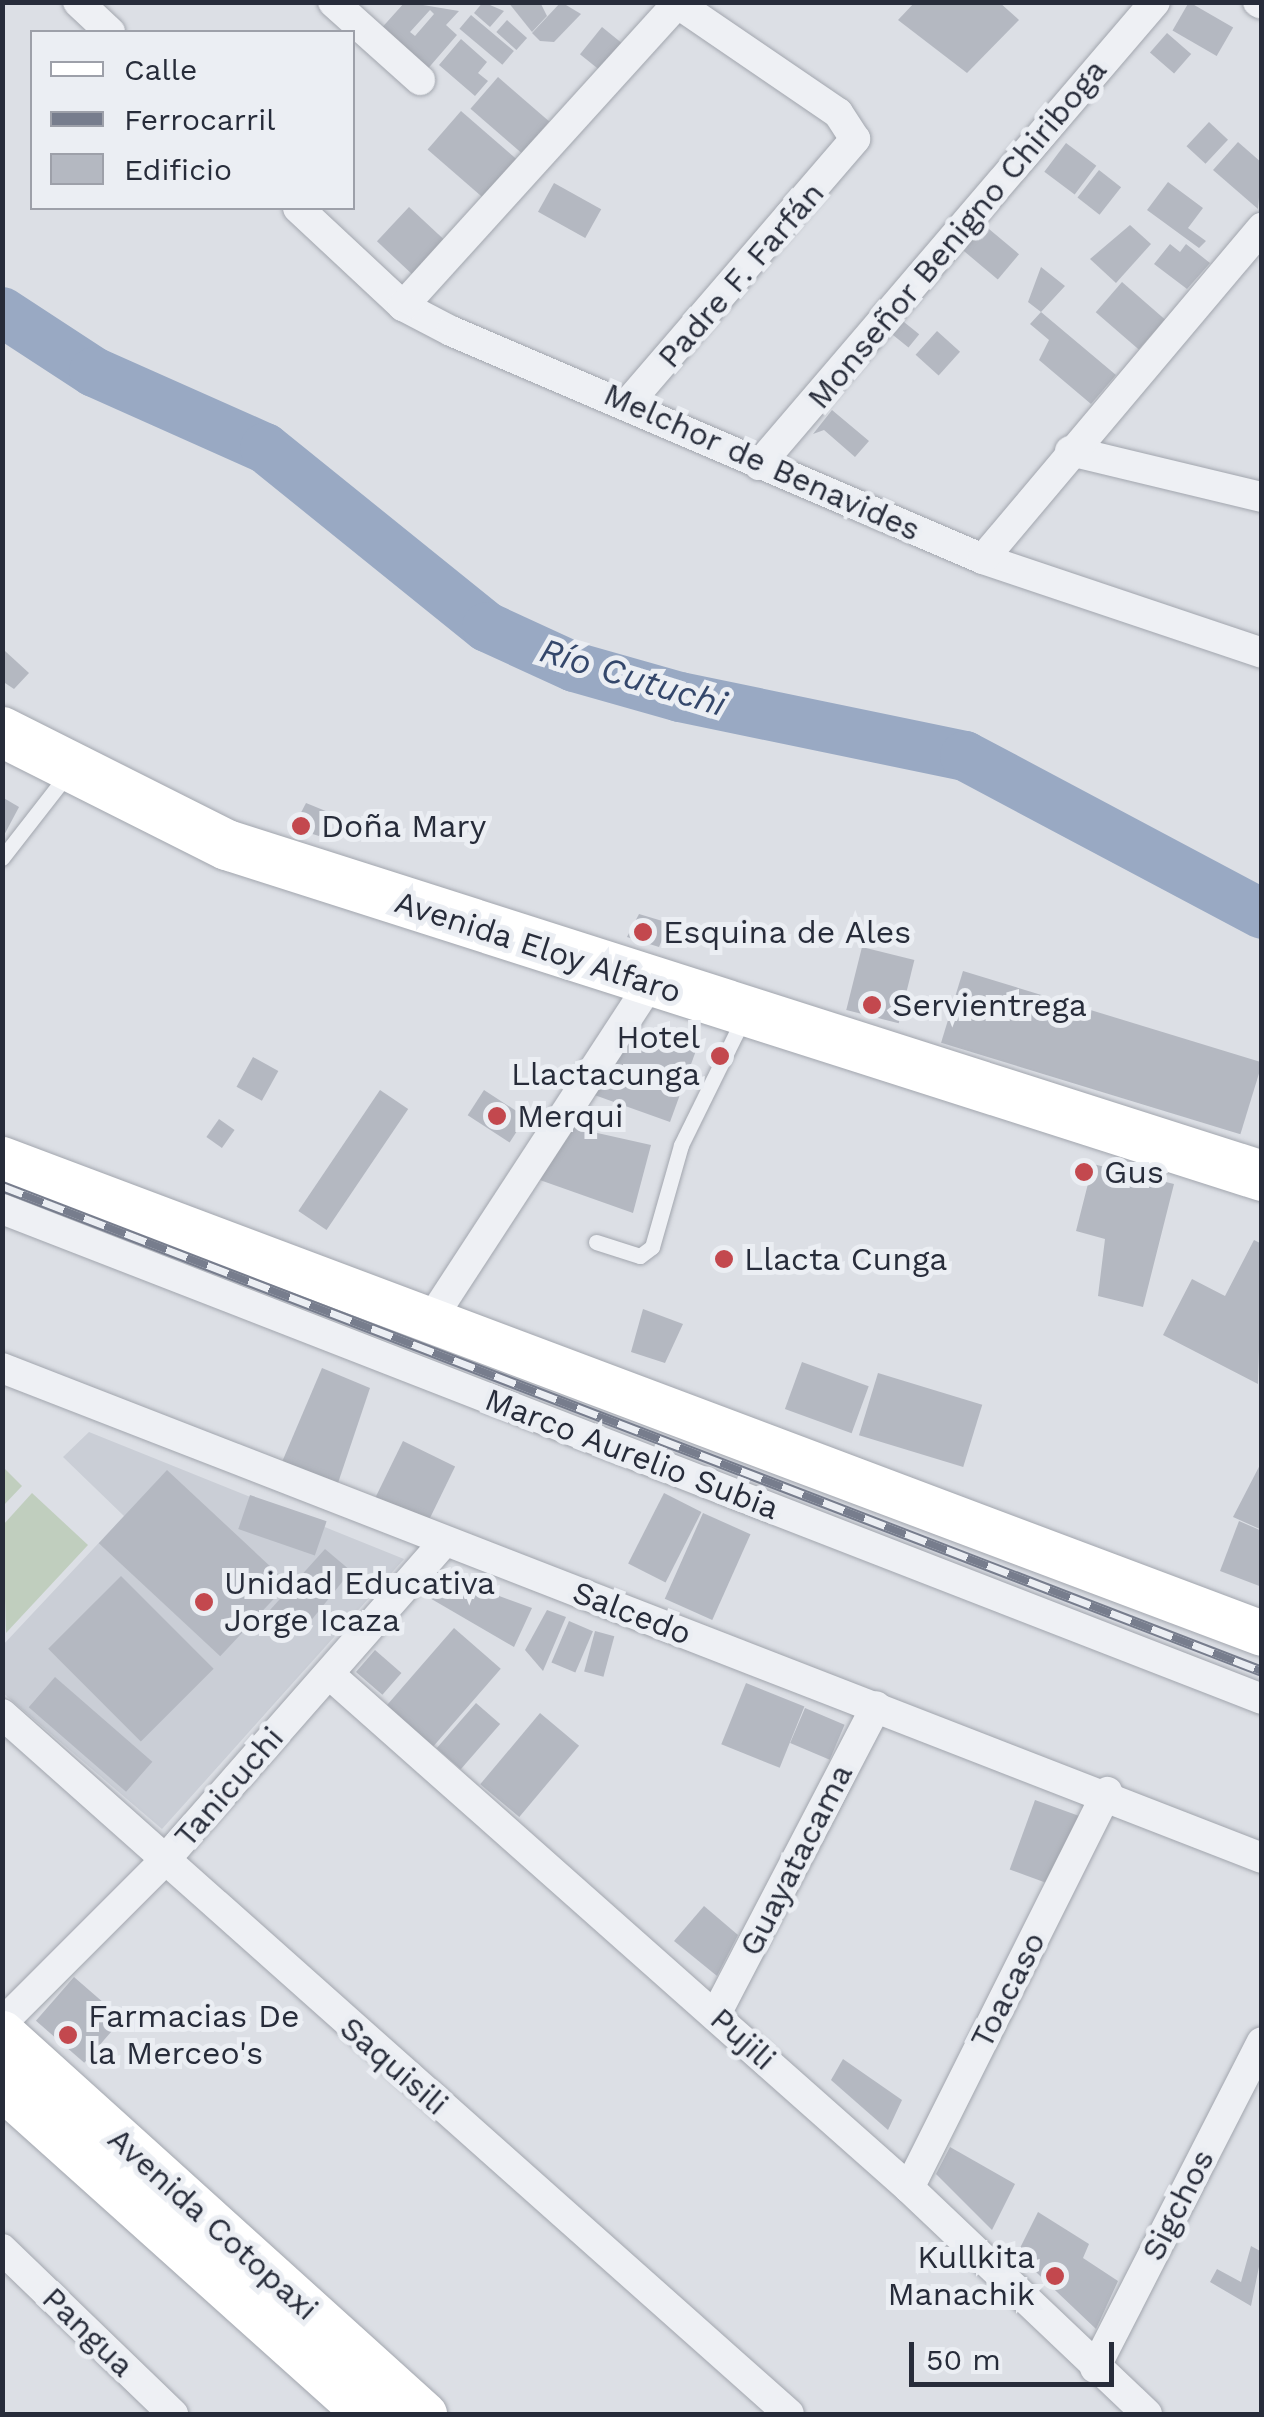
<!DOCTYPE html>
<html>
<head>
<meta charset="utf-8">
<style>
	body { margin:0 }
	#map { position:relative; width:1264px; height:2417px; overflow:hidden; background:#dcdfe5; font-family:"Work Sans",sans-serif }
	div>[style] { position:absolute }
	.built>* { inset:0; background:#caced6 }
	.green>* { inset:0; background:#c0cebe }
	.river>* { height:50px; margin:-25px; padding:0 25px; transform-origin:25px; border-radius:25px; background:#99a9c3 }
	.building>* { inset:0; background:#b4b8c1; transform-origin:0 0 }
	.roads { filter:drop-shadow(0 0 2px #a2a6ae) drop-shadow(0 0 2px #a2a6ae) }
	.lane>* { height:15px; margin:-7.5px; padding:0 7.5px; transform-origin:7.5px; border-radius:7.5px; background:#eef0f4 }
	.street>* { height:30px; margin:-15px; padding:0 15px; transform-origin:15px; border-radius:15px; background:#eef0f4 }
	.secondary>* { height:45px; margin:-22.5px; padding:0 22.5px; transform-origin:22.5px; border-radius:22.5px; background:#fff }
	.primary>* { height:50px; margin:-25px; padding:0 25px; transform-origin:25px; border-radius:25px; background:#fff }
	.rail>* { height:11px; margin-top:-5.5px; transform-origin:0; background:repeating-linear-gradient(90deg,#ebeef3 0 22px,#777d8d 0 44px); box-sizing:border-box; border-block:2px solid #777d8d }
	.dots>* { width:28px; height:28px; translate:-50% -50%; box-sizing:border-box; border:5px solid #ebeef3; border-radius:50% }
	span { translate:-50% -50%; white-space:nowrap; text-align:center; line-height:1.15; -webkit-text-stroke:10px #ebeef3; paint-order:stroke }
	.street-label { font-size:32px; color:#272c3a }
	.poi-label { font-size:32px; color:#272c3a }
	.left { translate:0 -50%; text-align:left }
	.right { translate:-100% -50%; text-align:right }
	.water-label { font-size:35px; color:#34476b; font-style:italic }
	.frame { position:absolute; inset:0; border:5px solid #272c3a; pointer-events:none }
	.legend { position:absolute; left:30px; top:30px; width:325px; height:180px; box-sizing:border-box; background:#ebeef3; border:2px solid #9da0a9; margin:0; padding:12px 18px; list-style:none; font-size:30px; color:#272c3a }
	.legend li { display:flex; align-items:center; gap:20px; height:50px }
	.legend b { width:50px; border:2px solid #9da0a9 }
	.scale { position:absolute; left:909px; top:2342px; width:205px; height:45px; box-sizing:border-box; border:5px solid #272c3a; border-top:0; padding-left:12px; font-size:30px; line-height:35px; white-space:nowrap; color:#272c3a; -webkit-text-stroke:8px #ebeef3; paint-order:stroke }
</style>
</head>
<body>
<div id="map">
	<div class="built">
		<i style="clip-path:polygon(89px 1432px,404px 1559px,162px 1829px,3px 1693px,2px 1646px,124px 1516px,63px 1457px)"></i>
	</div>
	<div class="green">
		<i style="clip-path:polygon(3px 1467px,22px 1486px,3px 1506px,2px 1506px)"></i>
		<i style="clip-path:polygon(32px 1493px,88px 1545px,6px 1633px,3px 1525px)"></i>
	</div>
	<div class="river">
		<i style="left:2px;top:312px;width:110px;rotate:33.1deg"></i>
		<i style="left:94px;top:372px;width:187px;rotate:24deg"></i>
		<i style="left:265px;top:448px;width:285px;rotate:38.9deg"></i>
		<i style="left:487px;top:627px;width:96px;rotate:24.7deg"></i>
		<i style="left:574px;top:667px;width:110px;rotate:15.8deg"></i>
		<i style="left:680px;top:697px;width:291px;rotate:11.7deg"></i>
		<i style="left:965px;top:756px;width:336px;rotate:28deg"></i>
	</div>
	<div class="building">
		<i style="clip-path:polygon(evenodd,405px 2px,459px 11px,446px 25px,457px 35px,425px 72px,378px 32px,405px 2px,430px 10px,434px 14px,415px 36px,410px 32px,430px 10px)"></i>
		<i style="clip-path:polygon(483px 2px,504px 11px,490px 27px,474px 13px)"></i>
		<i style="clip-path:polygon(508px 2px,540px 2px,547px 16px,532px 32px)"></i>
		<i style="clip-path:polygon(561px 2px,581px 14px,554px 42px,540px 41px,532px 33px)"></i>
		<i style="clip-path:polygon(915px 2px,999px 2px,1019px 20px,967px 73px,898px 20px)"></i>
		<i style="left:1189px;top:2px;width:51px;height:33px;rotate:30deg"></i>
		<i style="left:471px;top:15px;width:56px;height:18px;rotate:40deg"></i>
		<i style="left:507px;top:20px;width:27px;height:16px;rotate:42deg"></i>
		<i style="left:602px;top:27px;width:36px;height:35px;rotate:39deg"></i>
		<i style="left:1167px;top:33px;width:32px;height:26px;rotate:41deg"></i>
		<i style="clip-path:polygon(461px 39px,487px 62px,478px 73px,488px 81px,475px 96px,439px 65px)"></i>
		<i style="left:498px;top:77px;width:68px;height:42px;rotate:41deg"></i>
		<i style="left:461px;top:111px;width:74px;height:51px;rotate:41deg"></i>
		<i style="left:1209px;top:122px;width:26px;height:33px;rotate:43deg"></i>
		<i style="clip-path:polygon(1238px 142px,1262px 163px,1258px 209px,1213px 170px)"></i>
		<i style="left:1066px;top:143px;width:38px;height:36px;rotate:37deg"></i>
		<i style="left:1099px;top:170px;width:28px;height:35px;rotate:38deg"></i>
		<i style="clip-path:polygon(1168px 182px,1203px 208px,1188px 228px,1206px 241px,1199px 248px,1147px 210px)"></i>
		<i style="left:554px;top:183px;width:54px;height:33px;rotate:29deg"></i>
		<i style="left:409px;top:207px;width:57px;height:47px;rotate:43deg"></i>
		<i style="left:983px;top:224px;width:47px;height:33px;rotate:40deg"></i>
		<i style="clip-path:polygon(1130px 225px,1151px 244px,1116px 283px,1090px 259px)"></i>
		<i style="clip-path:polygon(1170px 244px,1180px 252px,1186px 244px,1210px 263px,1187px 289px,1154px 264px)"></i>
		<i style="clip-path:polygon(1041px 267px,1065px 286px,1041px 312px,1116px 375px,1091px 404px,1039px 360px,1049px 340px,1030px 324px,1041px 312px,1028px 302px)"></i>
		<i style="left:1122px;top:282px;width:57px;height:40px;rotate:41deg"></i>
		<i style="left:899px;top:318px;width:26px;height:17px;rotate:39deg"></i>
		<i style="left:937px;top:331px;width:31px;height:32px;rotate:42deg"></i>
		<i style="clip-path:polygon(832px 410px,869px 441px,855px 457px,824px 430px,813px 434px)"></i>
		<i style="clip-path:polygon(5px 651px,29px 673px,14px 689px,2px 681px)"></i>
		<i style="clip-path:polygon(2px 797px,19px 807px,2px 839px)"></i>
		<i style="clip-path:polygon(306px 803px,333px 814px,319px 836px,293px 828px)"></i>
		<i style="clip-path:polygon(639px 914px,669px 923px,659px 947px,627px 937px)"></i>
		<i style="left:862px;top:947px;width:54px;height:65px;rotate:14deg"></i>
		<i style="left:963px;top:971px;width:313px;height:75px;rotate:17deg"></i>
		<i style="clip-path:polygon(626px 1031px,698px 1045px,670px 1122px,586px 1092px)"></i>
		<i style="left:253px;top:1057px;width:29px;height:34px;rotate:29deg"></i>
		<i style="left:380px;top:1090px;width:34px;height:146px;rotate:34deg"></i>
		<i style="left:484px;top:1090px;width:50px;height:30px;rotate:33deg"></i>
		<i style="left:219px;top:1119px;width:19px;height:22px;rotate:35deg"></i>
		<i style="clip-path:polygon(566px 1126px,651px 1145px,633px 1213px,537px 1179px)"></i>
		<i style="clip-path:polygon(1093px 1164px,1174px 1184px,1143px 1307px,1098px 1296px,1105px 1239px,1076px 1231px)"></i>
		<i style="clip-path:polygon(1254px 1240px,1262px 1244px,1258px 1384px,1163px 1335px,1192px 1279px,1225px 1296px)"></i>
		<i style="clip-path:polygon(643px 1309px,683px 1324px,665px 1363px,631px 1352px)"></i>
		<i style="left:802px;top:1362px;width:71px;height:50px;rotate:20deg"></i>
		<i style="clip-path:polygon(322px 1368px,370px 1388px,338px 1483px,282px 1462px)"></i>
		<i style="left:878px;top:1373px;width:109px;height:65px;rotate:17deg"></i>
		<i style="left:403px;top:1441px;width:58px;height:69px;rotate:26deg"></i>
		<i style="clip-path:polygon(1262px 1461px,1262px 1530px,1233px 1517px)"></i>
		<i style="left:167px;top:1470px;width:166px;height:100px;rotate:43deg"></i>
		<i style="left:664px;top:1493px;width:42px;height:79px;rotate:27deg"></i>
		<i style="left:250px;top:1495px;width:81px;height:36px;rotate:19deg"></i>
		<i style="left:703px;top:1513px;width:52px;height:94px;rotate:24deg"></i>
		<i style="clip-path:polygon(1239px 1521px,1262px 1531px,1262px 1587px,1220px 1571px)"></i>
		<i style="clip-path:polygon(325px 1549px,351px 1571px,301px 1633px,270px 1610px)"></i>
		<i style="left:121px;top:1576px;width:131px;height:103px;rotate:45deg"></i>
		<i style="clip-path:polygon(445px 1576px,532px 1608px,514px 1647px,428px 1597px)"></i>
		<i style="clip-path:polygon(547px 1610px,566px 1617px,543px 1671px,525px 1650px)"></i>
		<i style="left:569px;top:1621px;width:26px;height:45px;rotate:23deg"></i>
		<i style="left:454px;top:1628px;width:62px;height:105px;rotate:41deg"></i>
		<i style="left:595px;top:1631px;width:20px;height:42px;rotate:15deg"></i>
		<i style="left:375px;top:1650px;width:35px;height:29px;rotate:41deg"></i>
		<i style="left:55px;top:1677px;width:129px;height:40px;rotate:41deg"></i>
		<i style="left:746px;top:1683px;width:63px;height:66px;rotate:22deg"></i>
		<i style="left:476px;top:1703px;width:32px;height:60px;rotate:41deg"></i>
		<i style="left:805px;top:1708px;width:43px;height:38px;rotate:23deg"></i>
		<i style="left:540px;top:1713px;width:51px;height:93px;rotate:40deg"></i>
		<i style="left:1035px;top:1800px;width:50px;height:74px;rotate:20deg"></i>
		<i style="clip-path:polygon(704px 1906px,738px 1935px,717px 1976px,674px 1941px)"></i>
		<i style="left:74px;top:1977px;width:64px;height:58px;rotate:41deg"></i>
		<i style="clip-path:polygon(843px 2059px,902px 2100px,888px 2130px,831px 2080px)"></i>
		<i style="clip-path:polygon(950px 2147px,1015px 2184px,992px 2230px,936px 2174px)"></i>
		<i style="clip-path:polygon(1038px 2212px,1089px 2244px,1083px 2258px,1118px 2281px,1096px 2329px,1017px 2254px)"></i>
		<i style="clip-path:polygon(1251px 2246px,1262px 2252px,1251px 2306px,1210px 2282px,1217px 2269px,1241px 2282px)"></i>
	</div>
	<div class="roads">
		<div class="lane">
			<i style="left:2px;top:858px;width:109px;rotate:-52.1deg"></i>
			<i style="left:596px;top:1242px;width:46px;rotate:17.7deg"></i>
			<i style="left:640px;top:1256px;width:15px;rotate:-37deg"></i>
			<i style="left:652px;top:1247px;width:106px;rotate:-74.1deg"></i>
			<i style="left:681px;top:1145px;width:143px;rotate:-63.8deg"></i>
		</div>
		<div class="street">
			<i style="left:78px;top:2px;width:44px;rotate:43.2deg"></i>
			<i style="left:333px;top:2px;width:117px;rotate:41.9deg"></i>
			<i style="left:1258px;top:2px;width:4px;rotate:27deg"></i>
			<i style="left:298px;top:208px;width:144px;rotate:43deg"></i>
			<i style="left:403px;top:306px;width:54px;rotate:27.5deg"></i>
			<i style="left:451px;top:331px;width:579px;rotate:23.2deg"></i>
			<i style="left:983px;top:559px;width:294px;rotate:18.6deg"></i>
			<i style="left:403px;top:306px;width:411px;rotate:-47.8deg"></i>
			<i style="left:629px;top:402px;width:347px;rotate:-49.3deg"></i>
			<i style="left:855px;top:139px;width:31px;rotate:-123deg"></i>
			<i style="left:838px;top:113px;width:194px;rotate:-145.7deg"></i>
			<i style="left:1070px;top:451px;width:197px;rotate:13.5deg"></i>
			<i style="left:759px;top:465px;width:609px;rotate:-49.46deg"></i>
			<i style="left:983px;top:559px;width:433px;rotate:-49.9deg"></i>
			<i style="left:2px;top:1209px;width:1352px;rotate:21.25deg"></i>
			<i style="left:428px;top:1324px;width:406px;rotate:-56.9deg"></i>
			<i style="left:2px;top:1368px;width:1352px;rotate:21.25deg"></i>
			<i style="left:329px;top:1674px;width:775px;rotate:41.55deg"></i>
			<i style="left:909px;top:2188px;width:328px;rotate:43.5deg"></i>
			<i style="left:2px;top:1714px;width:1053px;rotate:41.65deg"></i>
			<i style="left:716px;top:2014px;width:347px;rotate:-62.5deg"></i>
			<i style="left:2px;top:2023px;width:228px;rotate:-45deg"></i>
			<i style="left:163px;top:1862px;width:427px;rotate:-48.7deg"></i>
			<i style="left:909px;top:2188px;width:443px;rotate:-63.4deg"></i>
			<i style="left:2px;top:2249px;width:238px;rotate:44deg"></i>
			<i style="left:1095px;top:2368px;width:366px;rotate:-62.9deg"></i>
		</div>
		<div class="secondary">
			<i style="left:2px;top:1159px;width:1346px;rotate:20.62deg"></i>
			<i style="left:2px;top:2033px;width:569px;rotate:42.08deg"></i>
			<i style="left:2px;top:2087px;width:489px;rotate:41.9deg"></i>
		</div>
		<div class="primary">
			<i style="left:2px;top:732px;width:252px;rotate:26.7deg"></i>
			<i style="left:227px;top:845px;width:1087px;rotate:17.73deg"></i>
		</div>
	</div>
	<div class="rail">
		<i style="left:2px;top:1186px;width:1350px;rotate:21.05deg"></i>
	</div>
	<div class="dots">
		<i style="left:301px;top:826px;background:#c3484e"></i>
		<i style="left:643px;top:932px;background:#c3484e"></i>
		<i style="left:872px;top:1005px;background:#c3484e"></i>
		<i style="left:720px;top:1056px;background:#c3484e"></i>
		<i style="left:497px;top:1116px;background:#c3484e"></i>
		<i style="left:1084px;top:1172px;background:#c3484e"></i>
		<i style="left:724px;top:1259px;background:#c3484e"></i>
		<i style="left:204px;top:1602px;background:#c3484e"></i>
		<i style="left:68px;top:2035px;background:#c3484e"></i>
		<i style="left:1055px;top:2276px;background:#c3484e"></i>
	</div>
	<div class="street-label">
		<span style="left:957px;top:234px;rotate:-50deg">Monseñor Benigno Chiriboga</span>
		<span style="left:741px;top:275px;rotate:-49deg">Padre F. Farfán</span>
		<span style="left:762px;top:462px;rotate:24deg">Melchor de Benavides</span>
		<span style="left:538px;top:947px;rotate:18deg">Avenida Eloy Alfaro</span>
		<span style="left:632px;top:1454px;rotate:21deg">Marco Aurelio Subia</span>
		<span style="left:632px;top:1613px;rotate:21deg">Salcedo</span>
		<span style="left:229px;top:1787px;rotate:-49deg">Tanicuchi</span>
		<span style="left:796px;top:1860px;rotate:-63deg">Guayatacama</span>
		<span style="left:1008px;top:1990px;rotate:-63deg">Toacaso</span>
		<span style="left:743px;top:2039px;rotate:42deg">Pujili</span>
		<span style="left:394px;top:2066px;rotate:41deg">Saquisili</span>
		<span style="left:1178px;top:2205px;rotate:-63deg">Sigchos</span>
		<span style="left:213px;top:2224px;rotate:42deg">Avenida Cotopaxi</span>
		<span style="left:88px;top:2332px;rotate:44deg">Pangua</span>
	</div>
	<div class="poi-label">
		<span class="left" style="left:321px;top:826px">Doña Mary</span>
		<span class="left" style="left:663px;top:932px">Esquina de Ales</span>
		<span class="left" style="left:892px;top:1005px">Servientrega</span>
		<span class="right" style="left:700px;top:1056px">Hotel<br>Llactacunga</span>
		<span class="left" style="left:517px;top:1116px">Merqui</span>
		<span class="left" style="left:1104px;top:1172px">Gus</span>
		<span class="left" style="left:744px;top:1259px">Llacta Cunga</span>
		<span class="left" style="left:224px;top:1602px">Unidad Educativa<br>Jorge Icaza</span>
		<span class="left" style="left:88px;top:2035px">Farmacias De<br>la Merceo's</span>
		<span class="right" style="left:1035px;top:2276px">Kullkita<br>Manachik</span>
	</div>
	<div class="water-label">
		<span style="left:633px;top:677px;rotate:17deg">Río Cutuchi</span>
	</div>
	<div class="frame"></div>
	<ul class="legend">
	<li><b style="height:12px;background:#fff"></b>Calle</li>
	<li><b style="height:12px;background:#777d8d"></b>Ferrocarril</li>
	<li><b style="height:28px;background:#b4b8c1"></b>Edificio</li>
	</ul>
	<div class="scale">50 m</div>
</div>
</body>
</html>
